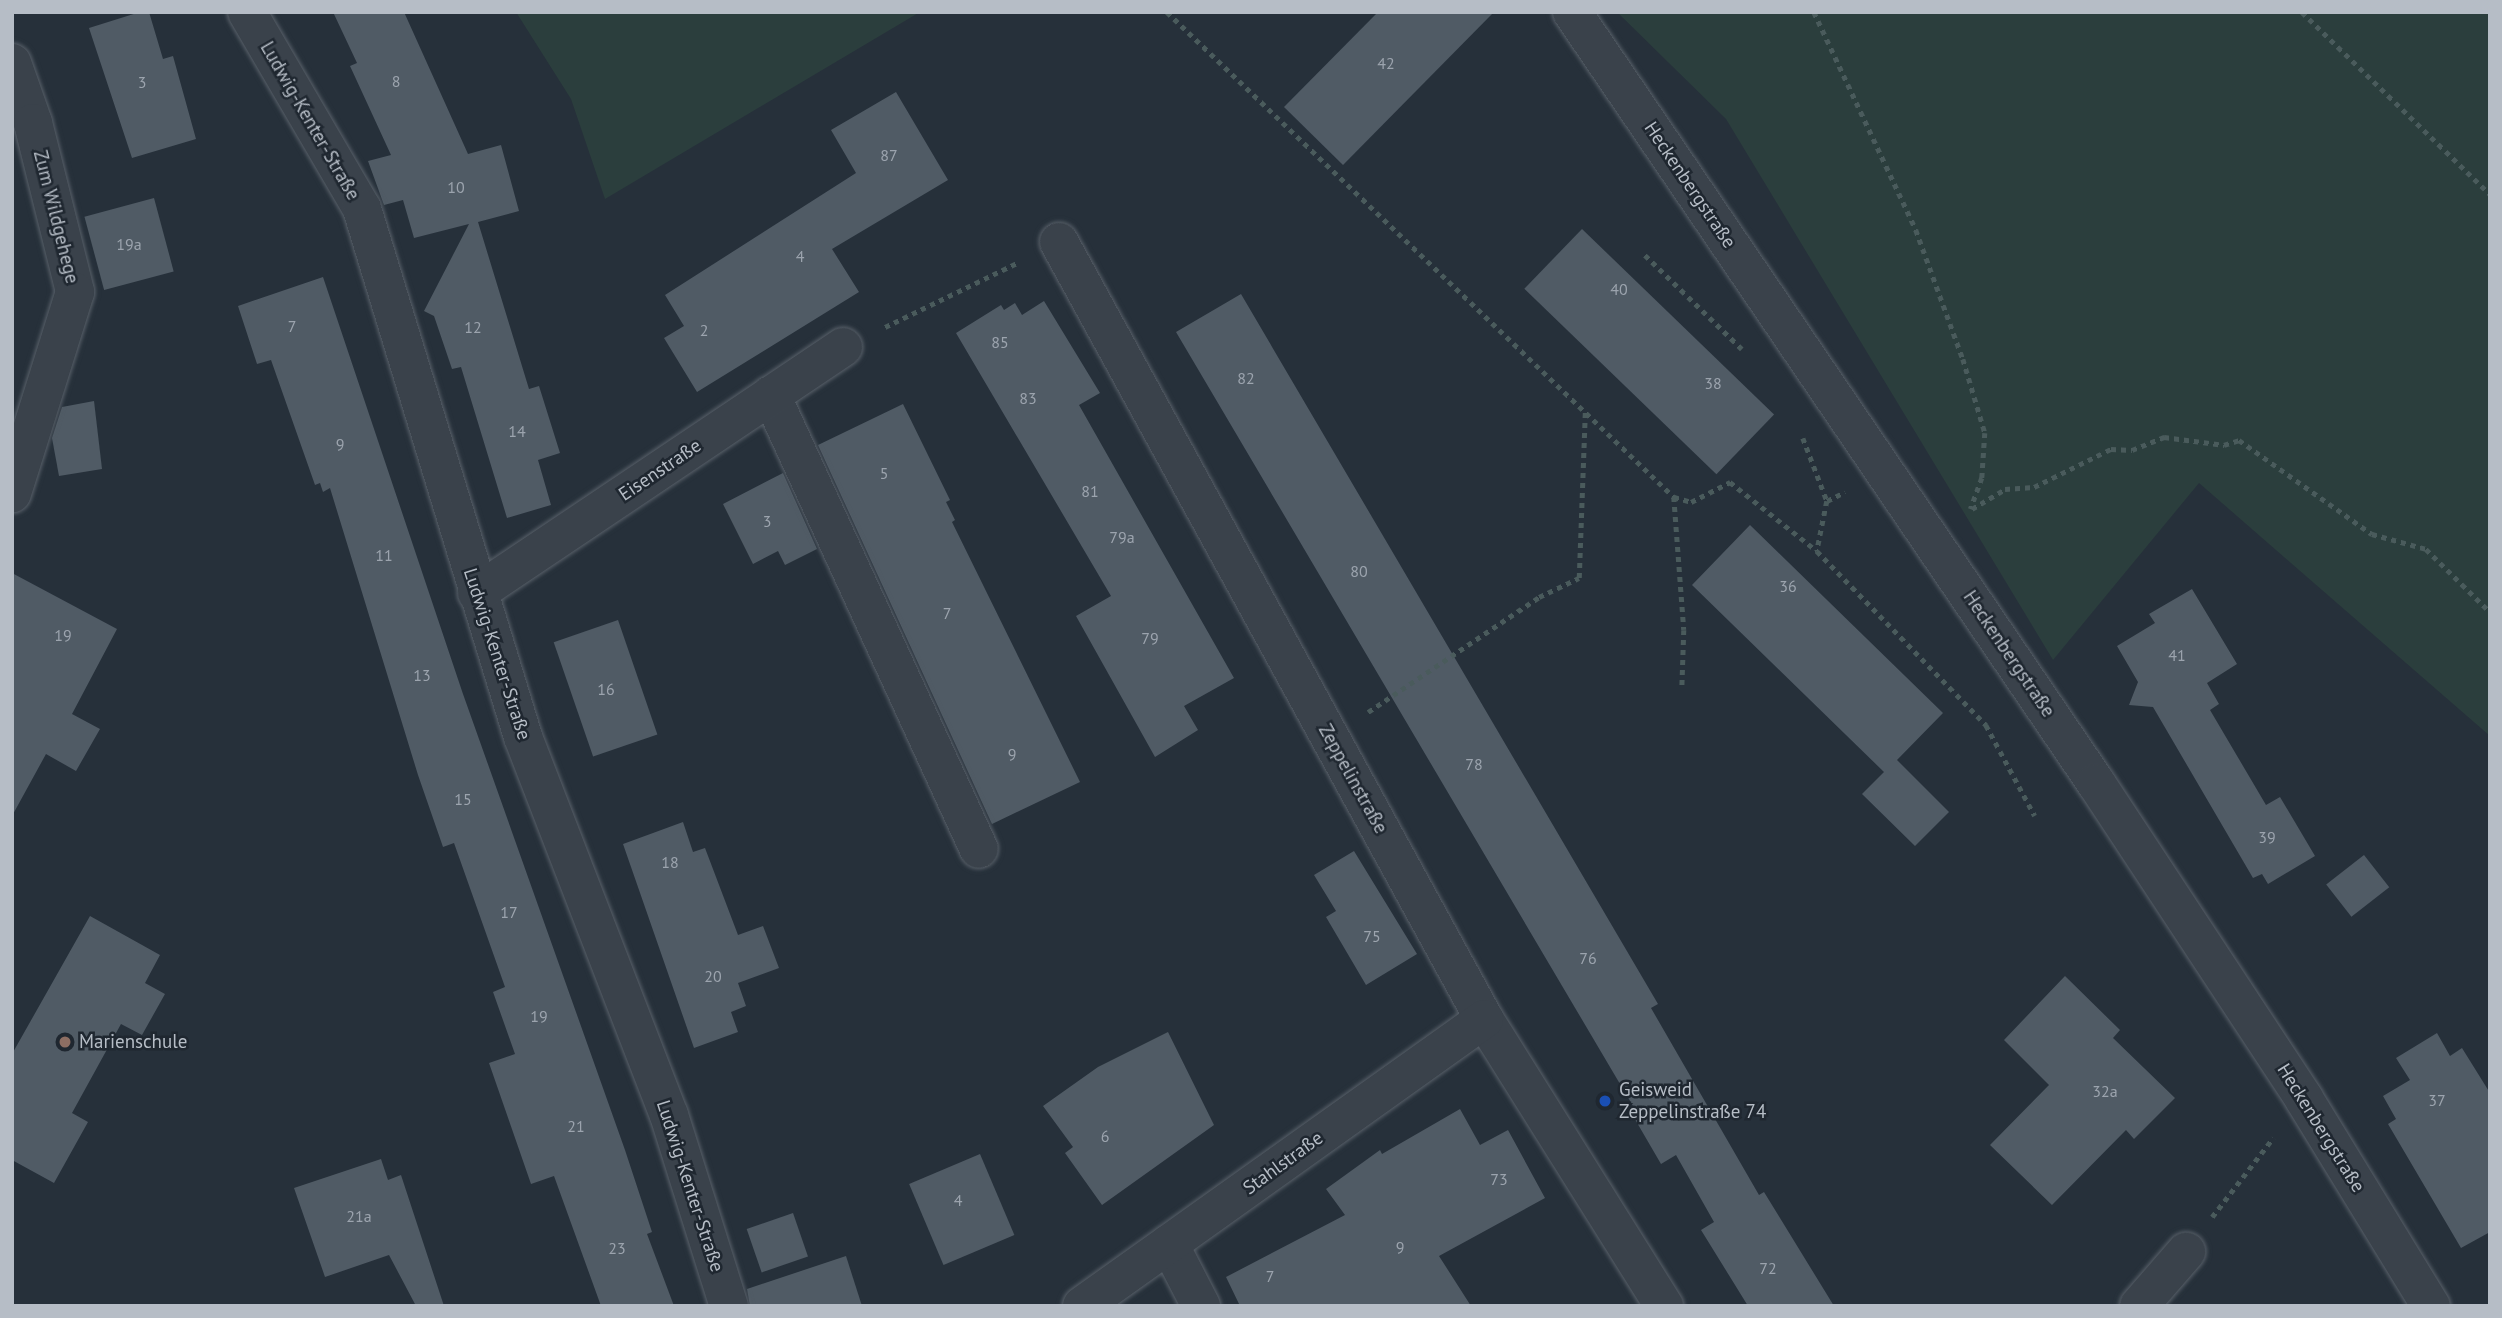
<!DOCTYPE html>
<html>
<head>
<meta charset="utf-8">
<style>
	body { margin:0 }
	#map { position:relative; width:2502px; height:1318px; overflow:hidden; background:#26303a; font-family:"PT Sans",sans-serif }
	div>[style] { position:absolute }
	.green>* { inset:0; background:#2b3e3d }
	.building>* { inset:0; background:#505b65; transform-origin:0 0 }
	.path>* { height:4.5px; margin-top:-2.25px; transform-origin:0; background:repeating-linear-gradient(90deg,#4a5b5c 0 5px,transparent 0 10px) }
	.roads { filter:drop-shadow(0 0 2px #586069) drop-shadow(0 0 2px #586069) }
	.minor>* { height:38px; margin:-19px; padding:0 19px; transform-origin:19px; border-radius:19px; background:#3a424b }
	.dots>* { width:19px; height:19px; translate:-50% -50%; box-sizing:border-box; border:4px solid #1f2730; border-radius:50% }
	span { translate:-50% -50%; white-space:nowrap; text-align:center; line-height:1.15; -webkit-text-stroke:5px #1f2730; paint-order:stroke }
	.number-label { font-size:16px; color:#9ca4ae }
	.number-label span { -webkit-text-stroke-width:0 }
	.street-label { font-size:19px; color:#b6bdc6 }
	.poi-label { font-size:19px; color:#b6bdc6 }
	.left { translate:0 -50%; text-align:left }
	.frame { position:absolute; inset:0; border:14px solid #b6bdc6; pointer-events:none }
</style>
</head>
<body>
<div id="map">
	<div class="green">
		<i style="clip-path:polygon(516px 12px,920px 12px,605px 199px,571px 99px)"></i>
		<i style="clip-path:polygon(1617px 12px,2490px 12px,2490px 736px,2199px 483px,2053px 660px,1726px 119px)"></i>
	</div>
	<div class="building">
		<i style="clip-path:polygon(140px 12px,149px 12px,163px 59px,173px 56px,196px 139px,132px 158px,89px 28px)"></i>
		<i style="clip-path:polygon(333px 12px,404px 12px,468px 154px,501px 145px,519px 211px,478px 222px,529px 389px,539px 386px,560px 453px,538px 460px,551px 505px,507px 518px,461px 367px,452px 369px,434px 316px,424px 311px,469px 224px,414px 238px,403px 200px,384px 205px,368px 161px,391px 155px,350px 66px,357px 63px)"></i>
		<i style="clip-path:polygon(1378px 12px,1494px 12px,1343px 165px,1284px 107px)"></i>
		<i style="clip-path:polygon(896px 92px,948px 180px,832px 249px,859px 292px,697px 392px,664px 338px,684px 326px,665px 295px,856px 173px,831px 130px)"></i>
		<i style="left:154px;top:198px;width:76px;height:72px;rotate:75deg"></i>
		<i style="left:1582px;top:229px;width:267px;height:83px;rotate:44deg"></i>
		<i style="clip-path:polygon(323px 277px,463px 694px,625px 1150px,652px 1232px,647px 1234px,674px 1306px,601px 1306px,554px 1176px,531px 1184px,489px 1063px,515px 1054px,493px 992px,505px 987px,454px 843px,443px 847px,418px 775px,330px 488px,323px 492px,320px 483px,315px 485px,271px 360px,257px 364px,238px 306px)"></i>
		<i style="clip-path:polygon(1241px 294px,1658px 1004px,1651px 1008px,1759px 1195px,1764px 1192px,1834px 1306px,1748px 1306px,1701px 1230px,1714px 1222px,1676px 1155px,1661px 1164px,1629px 1109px,1633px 1106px,1176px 332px)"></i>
		<i style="clip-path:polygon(1044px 301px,1100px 393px,1079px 405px,1234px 678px,1184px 706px,1198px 730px,1155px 757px,1076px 616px,1111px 596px,956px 333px,1001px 305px,1004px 310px,1015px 303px,1022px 315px)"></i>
		<i style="clip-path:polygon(94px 401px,102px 469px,59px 476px,52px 438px,62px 407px)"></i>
		<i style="clip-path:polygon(903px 404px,950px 500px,946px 502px,955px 520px,952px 522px,1080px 782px,992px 824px,818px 445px)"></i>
		<i style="clip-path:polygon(783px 473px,817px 549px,785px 565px,778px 551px,753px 564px,723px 504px)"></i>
		<i style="clip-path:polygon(1750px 525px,1943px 713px,1897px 760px,1949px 812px,1915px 846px,1862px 794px,1884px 772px,1692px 585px)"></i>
		<i style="clip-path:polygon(12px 573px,117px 629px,72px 714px,100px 729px,76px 771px,46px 754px,12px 816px)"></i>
		<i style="clip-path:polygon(2192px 589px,2237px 664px,2207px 683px,2219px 704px,2210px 710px,2266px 805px,2280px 797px,2315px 856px,2268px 884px,2262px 874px,2253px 878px,2153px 707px,2129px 705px,2138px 682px,2117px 646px,2155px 623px,2149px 614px)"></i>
		<i style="left:618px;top:620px;width:121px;height:68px;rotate:71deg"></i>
		<i style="clip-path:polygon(683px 822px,693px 852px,705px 848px,738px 935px,763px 926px,779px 968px,738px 983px,746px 1006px,731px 1012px,738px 1032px,694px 1048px,623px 844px)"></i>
		<i style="clip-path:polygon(1354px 851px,1417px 954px,1366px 985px,1326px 917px,1336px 911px,1314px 875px)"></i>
		<i style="left:2364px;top:855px;width:41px;height:48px;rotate:52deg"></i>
		<i style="clip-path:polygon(90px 916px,160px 955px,145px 983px,165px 994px,142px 1035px,121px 1024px,72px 1113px,88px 1122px,54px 1183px,12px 1160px,12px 1054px)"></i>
		<i style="clip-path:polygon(2065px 976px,2120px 1030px,2113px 1038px,2175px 1098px,2134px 1139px,2126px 1130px,2052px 1205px,1990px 1145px,2049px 1085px,2004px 1040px)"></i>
		<i style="clip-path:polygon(1168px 1032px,1214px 1125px,1102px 1205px,1065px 1153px,1073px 1147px,1043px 1106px,1098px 1067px)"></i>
		<i style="clip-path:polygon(2437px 1033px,2450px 1056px,2462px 1048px,2490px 1093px,2490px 1232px,2461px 1248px,2388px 1124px,2396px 1119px,2383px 1096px,2410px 1080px,2396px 1058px)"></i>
		<i style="clip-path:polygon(1460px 1109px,1480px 1145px,1508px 1130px,1545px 1198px,1439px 1256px,1471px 1306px,1240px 1306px,1226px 1277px,1345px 1215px,1326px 1189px,1380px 1150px,1382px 1154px)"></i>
		<i style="left:980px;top:1154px;width:88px;height:77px;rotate:67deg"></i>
		<i style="clip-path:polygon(381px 1159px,388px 1180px,401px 1175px,444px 1306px,416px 1306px,389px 1255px,325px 1277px,294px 1188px)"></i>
		<i style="left:793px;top:1213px;width:46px;height:49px;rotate:71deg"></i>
		<i style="clip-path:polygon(846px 1256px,862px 1306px,750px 1306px,747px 1289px)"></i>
	</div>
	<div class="path">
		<i style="left:1167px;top:12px;width:702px;rotate:43.73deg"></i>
		<i style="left:1674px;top:497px;width:18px;rotate:16deg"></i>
		<i style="left:1691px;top:502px;width:44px;rotate:-27.1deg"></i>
		<i style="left:1730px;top:482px;width:111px;rotate:38.4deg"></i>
		<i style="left:1817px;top:551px;width:243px;rotate:45.8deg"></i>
		<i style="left:1986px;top:725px;width:103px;rotate:61.7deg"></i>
		<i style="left:1814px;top:12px;width:241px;rotate:64.9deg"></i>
		<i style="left:1916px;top:230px;width:137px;rotate:70deg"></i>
		<i style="left:1963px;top:359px;width:77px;rotate:73.4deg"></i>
		<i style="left:1985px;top:433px;width:45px;rotate:93.8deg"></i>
		<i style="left:1982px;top:478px;width:33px;rotate:110deg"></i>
		<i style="left:2302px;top:12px;width:262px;rotate:44.1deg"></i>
		<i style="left:1645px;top:255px;width:135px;rotate:44.1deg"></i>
		<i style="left:885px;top:327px;width:149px;rotate:-25.9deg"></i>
		<i style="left:1803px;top:438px;width:67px;rotate:69.1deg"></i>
		<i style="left:1827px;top:501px;width:51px;rotate:101.3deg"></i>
		<i style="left:1674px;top:497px;width:133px;rotate:85.7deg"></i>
		<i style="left:1684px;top:630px;width:59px;rotate:91.9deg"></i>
		<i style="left:1827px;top:501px;width:20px;rotate:-27deg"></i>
		<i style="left:1972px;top:509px;width:39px;rotate:-31deg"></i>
		<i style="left:2005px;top:489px;width:29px;rotate:-4deg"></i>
		<i style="left:2034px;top:487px;width:86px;rotate:-26.3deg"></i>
		<i style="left:2111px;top:449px;width:21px;rotate:3deg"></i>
		<i style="left:2132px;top:450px;width:35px;rotate:-22deg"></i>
		<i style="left:2164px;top:437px;width:61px;rotate:7.6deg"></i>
		<i style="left:2224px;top:445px;width:16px;rotate:-18deg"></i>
		<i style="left:2239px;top:440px;width:163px;rotate:35.3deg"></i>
		<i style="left:2372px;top:534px;width:56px;rotate:15.5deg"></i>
		<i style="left:2426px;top:549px;width:90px;rotate:44.5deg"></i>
		<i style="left:1368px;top:712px;width:206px;rotate:-33.9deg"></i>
		<i style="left:1539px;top:597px;width:44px;rotate:-25.4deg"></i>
		<i style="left:1579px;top:578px;width:167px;rotate:-87.9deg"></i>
		<i style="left:2212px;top:1217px;width:100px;rotate:-52.3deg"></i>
	</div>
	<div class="roads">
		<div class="minor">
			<i style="left:247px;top:12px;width:228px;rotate:59.7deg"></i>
			<i style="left:362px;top:209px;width:552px;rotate:73.04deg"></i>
			<i style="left:523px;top:737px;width:405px;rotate:68.9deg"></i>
			<i style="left:669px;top:1115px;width:200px;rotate:72.6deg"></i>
			<i style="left:1572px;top:12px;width:932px;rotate:55.8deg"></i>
			<i style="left:2096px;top:783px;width:378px;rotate:56.6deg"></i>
			<i style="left:2304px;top:1099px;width:243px;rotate:58.5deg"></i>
			<i style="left:12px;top:63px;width:64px;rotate:70.7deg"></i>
			<i style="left:33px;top:123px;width:174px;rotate:76deg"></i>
			<i style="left:75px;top:292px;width:211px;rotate:107.4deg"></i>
			<i style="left:1059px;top:242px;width:886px;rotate:61.32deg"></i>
			<i style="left:1484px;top:1019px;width:339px;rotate:57.9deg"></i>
			<i style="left:771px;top:395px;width:499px;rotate:65.4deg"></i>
			<i style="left:477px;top:593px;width:441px;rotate:-33.9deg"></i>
			<i style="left:1169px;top:1244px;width:70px;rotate:62.7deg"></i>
			<i style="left:1082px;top:1306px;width:494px;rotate:-35.5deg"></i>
			<i style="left:2139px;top:1306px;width:72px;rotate:-49deg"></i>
		</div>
	</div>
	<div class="dots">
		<i style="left:65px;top:1042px;background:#8d6e63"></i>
		<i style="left:1605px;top:1101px;background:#1a4fb4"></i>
	</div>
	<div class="number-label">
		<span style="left:1386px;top:63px">42</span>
		<span style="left:396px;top:81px">8</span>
		<span style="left:142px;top:82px">3</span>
		<span style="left:889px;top:155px">87</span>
		<span style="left:456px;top:187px">10</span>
		<span style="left:129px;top:244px">19a</span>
		<span style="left:800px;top:256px">4</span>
		<span style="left:1619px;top:289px">40</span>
		<span style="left:292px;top:326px">7</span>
		<span style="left:473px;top:327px">12</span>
		<span style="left:704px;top:330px">2</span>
		<span style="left:1000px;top:342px">85</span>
		<span style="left:1246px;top:378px">82</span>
		<span style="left:1713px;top:383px">38</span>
		<span style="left:1028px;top:398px">83</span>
		<span style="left:517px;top:431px">14</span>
		<span style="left:340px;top:444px">9</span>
		<span style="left:884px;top:473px">5</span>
		<span style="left:1090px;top:491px">81</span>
		<span style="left:767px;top:521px">3</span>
		<span style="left:1122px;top:537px">79a</span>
		<span style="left:384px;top:555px">11</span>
		<span style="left:1359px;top:571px">80</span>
		<span style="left:1788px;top:586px">36</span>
		<span style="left:947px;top:613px">7</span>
		<span style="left:63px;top:635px">19</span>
		<span style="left:1150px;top:638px">79</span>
		<span style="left:2177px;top:655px">41</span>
		<span style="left:422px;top:675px">13</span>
		<span style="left:606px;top:689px">16</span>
		<span style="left:1012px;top:754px">9</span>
		<span style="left:1474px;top:764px">78</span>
		<span style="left:463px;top:799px">15</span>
		<span style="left:2267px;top:837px">39</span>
		<span style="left:670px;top:862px">18</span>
		<span style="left:509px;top:912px">17</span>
		<span style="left:1372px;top:936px">75</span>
		<span style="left:1588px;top:958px">76</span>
		<span style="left:713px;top:976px">20</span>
		<span style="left:539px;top:1016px">19</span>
		<span style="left:2105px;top:1091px">32a</span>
		<span style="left:2437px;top:1100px">37</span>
		<span style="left:576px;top:1126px">21</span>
		<span style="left:1105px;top:1136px">6</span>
		<span style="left:1499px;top:1179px">73</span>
		<span style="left:958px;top:1200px">4</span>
		<span style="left:359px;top:1216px">21a</span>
		<span style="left:1400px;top:1247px">9</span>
		<span style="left:617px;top:1248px">23</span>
		<span style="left:1768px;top:1268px">72</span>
		<span style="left:1270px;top:1276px">7</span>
	</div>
	<div class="street-label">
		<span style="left:310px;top:121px;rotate:60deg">Ludwig-Kenter-Straße</span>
		<span style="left:1690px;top:185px;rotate:56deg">Heckenbergstraße</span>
		<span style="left:56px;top:217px;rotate:76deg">Zum Wildgehege</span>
		<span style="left:660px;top:470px;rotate:-34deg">Eisenstraße</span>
		<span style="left:497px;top:654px;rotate:72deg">Ludwig-Kenter-Straße</span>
		<span style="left:2009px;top:654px;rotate:56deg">Heckenbergstraße</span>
		<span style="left:1353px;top:779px;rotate:61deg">Zeppelinstraße</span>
		<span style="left:2321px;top:1128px;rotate:58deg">Heckenbergstraße</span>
		<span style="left:1283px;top:1163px;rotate:-36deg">Stahlstraße</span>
		<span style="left:690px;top:1186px;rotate:72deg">Ludwig-Kenter-Straße</span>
	</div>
	<div class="poi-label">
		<span class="left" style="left:79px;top:1042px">Marienschule</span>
		<span class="left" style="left:1619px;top:1101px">Geisweid<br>Zeppelinstraße 74</span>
	</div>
	<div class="frame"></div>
</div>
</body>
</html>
